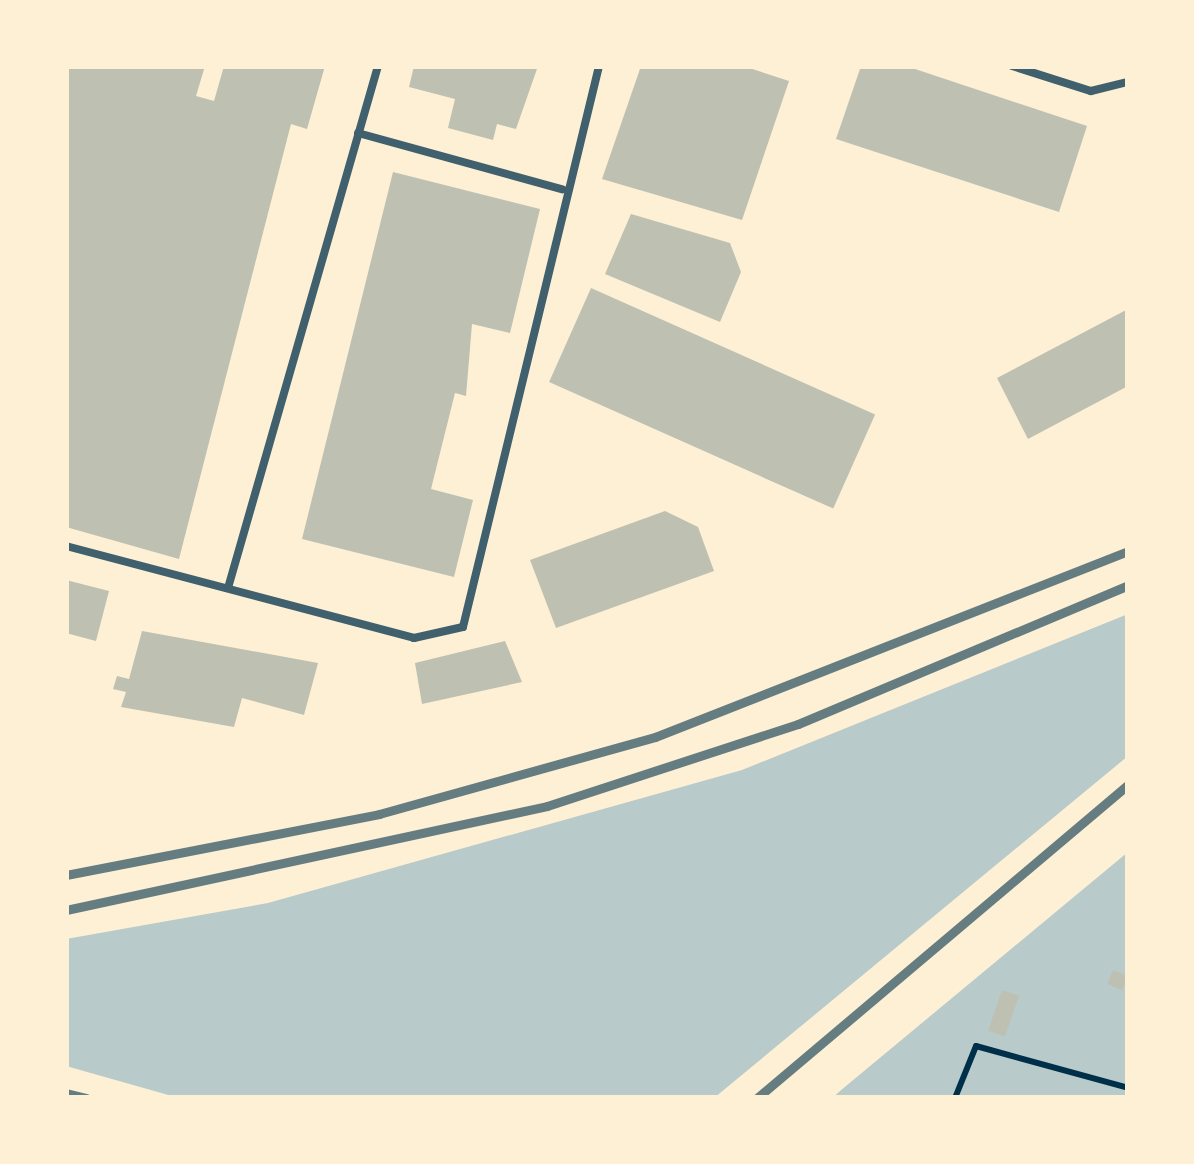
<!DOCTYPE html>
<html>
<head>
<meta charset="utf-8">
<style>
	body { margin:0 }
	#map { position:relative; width:1194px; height:1164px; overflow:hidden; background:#fdf0d5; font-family:"Varela Round",sans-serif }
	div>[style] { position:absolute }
	.green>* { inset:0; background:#b9caca }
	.building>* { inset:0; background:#bec0b2; transform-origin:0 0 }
	.path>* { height:6px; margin:-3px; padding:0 3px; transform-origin:3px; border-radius:3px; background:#003049 }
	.service>* { height:8px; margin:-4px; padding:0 4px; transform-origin:4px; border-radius:4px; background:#3f606c }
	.rail>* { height:9px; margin:-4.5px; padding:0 4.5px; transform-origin:4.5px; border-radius:4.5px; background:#657d81 }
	span { translate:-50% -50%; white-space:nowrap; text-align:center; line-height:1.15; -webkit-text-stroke:9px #fdf0d5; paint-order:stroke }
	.frame { position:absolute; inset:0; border:69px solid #fdf0d5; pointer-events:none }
</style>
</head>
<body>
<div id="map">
	<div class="green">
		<i style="clip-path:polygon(1128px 614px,1128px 756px,714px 1098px,179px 1098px,66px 1066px,66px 939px,268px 903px,742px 770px)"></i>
		<i style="clip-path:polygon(1128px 852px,1128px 1098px,832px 1098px,846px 1086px)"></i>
	</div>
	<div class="building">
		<i style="clip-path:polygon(66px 66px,205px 66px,196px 96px,214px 101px,224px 66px,325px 66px,307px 129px,291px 124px,179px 559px,66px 527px)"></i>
		<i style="clip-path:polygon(414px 66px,480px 67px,538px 66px,516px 129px,497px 124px,493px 140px,448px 128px,455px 99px,409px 87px)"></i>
		<i style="clip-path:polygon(641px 66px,743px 66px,789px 81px,742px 220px,602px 179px)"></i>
		<i style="clip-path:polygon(861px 66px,906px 66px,1087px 126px,1059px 212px,836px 139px)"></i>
		<i style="clip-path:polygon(393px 172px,540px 209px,510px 333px,472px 324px,466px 396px,455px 393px,431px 489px,473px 500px,454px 577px,302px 539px)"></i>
		<i style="clip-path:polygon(631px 214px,730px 243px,741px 272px,720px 322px,605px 274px)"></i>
		<i style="left:591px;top:288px;width:311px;height:103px;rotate:24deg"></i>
		<i style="clip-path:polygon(1128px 309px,1128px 386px,1028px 439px,997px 378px)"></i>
		<i style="clip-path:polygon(665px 511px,698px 527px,714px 571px,556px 628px,530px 560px)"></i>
		<i style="clip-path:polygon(66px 580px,109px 591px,96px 641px,66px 633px)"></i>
		<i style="clip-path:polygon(142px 631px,318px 663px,304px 715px,242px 698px,234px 727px,121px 707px,126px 692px,113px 689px,117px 676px,129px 679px)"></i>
		<i style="clip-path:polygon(505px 641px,522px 682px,422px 704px,415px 663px)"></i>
		<i style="left:1113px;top:970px;width:16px;height:15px;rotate:22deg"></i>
		<i style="left:1002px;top:990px;width:18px;height:43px;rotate:19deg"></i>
	</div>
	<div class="path">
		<i style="left:955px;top:1098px;width:56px;rotate:-68deg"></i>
		<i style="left:976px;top:1046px;width:158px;rotate:15.4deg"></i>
	</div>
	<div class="service">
		<i style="left:1012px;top:66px;width:83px;rotate:17.6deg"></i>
		<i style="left:1091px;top:91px;width:38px;rotate:-14deg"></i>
		<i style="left:358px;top:133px;width:212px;rotate:15.4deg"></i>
		<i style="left:66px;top:546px;width:360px;rotate:14.8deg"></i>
		<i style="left:414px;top:638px;width:50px;rotate:-12.7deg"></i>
		<i style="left:463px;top:627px;width:577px;rotate:-76.37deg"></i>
		<i style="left:228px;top:588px;width:543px;rotate:-73.97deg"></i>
	</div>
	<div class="rail">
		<i style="left:66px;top:875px;width:319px;rotate:-11deg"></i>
		<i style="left:379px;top:814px;width:287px;rotate:-15.6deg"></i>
		<i style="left:655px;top:737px;width:508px;rotate:-21.47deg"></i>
		<i style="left:66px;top:910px;width:492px;rotate:-12.2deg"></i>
		<i style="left:547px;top:806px;width:264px;rotate:-18.1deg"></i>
		<i style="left:798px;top:724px;width:358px;rotate:-22.8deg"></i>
		<i style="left:66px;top:1093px;width:21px;rotate:14deg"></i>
		<i style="left:757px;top:1098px;width:485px;rotate:-40.2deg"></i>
	</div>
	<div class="frame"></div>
</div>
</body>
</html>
